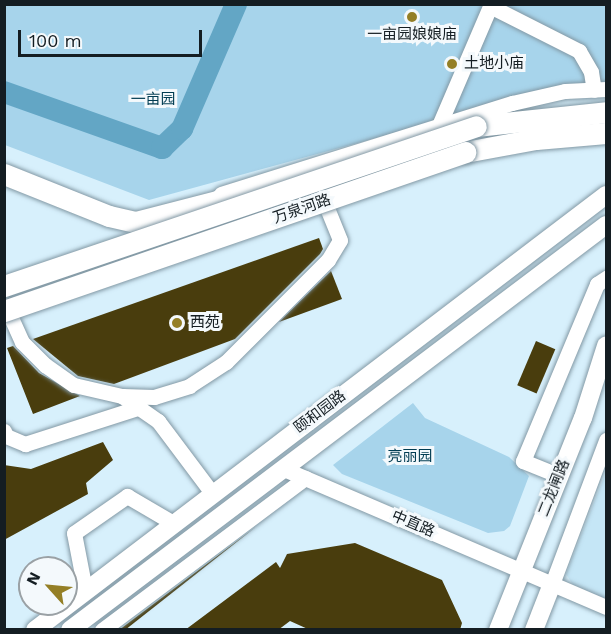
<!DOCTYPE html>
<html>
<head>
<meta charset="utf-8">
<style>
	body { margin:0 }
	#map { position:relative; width:611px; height:634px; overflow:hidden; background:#d7f0fc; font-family:"Work Sans","Noto Sans SC",sans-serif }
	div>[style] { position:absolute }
	.built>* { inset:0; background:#c5e6f6 }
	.green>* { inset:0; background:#a7d4eb }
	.river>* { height:22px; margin:-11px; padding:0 11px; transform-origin:11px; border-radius:11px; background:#63a6c5 }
	.building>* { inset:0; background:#493d0d; transform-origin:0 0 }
	.roads { filter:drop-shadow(0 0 2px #8298a4) drop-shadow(0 0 2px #8298a4) }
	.minor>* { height:15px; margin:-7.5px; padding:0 7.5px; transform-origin:7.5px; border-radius:7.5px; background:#fff }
	.major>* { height:18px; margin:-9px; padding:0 9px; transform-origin:9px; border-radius:9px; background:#fff }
	.highway>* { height:21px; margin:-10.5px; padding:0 10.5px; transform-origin:10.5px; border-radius:10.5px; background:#fff }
	.bridges { filter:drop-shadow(0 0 2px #8298a4) drop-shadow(0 0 2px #8298a4) }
	.highway-bridge>* { height:21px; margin:-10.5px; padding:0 10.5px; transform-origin:10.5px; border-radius:10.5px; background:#fff }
	.dots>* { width:16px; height:16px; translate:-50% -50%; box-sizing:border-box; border:3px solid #f4f9fc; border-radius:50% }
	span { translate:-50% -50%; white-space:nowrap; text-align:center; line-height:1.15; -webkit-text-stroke:6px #f4f9fc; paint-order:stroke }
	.poi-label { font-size:15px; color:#141d22 }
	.left { translate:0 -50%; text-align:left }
	.park-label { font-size:15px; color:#003c52 }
	.street-label { font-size:15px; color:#141d22 }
	.frame { position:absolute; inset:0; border:6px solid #141d22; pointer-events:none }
	.north { position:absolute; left:18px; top:556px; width:60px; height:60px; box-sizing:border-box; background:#f4f9fc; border:2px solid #9aa1a5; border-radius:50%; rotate:297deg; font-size:16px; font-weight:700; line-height:24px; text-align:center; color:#141d22 }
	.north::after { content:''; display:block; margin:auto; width:21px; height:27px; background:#947f26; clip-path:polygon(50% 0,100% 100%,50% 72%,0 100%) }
	.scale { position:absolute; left:18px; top:30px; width:184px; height:27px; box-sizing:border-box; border:3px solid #141d22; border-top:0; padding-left:8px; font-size:18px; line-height:21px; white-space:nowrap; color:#141d22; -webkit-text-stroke:4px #f4f9fc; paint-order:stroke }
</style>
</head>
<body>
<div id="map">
	<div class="built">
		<i style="clip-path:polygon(606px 472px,606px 599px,573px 585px,566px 574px)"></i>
	</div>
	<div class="green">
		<i style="clip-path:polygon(4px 5px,606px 5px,606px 84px,570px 85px,149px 200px,5px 145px)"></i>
		<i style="clip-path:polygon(413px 403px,425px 418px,509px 457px,529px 476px,510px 526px,504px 531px,488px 533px,342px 474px,333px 465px)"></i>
	</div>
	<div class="river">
		<i style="left:4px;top:92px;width:168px;rotate:19.5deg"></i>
		<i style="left:162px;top:148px;width:28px;rotate:-44deg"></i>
		<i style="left:182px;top:129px;width:136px;rotate:-66.6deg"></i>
	</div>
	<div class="building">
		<i style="clip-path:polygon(319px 238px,323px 249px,320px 254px,235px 339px,114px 384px,78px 376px,33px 339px)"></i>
		<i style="clip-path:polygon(331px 271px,342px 299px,279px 322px)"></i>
		<i style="left:536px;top:341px;width:21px;height:48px;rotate:23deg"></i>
		<i style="clip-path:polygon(13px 346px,39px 373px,80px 396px,33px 414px,7px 348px)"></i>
		<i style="clip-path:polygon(103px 442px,113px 460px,86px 483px,88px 494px,4px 540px,4px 465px,31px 469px)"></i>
		<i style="clip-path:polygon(257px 526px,125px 630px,119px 630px)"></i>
		<i style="clip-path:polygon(355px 543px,442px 580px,462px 623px,460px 630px,310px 630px,290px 621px,278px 630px,185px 630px,276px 562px,280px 568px,287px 554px)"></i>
	</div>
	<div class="roads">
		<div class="minor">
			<i style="left:490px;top:6px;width:100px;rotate:26.8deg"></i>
			<i style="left:579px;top:51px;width:24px;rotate:60deg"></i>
			<i style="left:591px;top:72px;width:18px;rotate:81deg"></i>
			<i style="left:440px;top:123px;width:129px;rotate:-66.8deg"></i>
			<i style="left:221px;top:194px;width:305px;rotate:-17.4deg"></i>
			<i style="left:512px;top:103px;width:54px;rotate:-12.8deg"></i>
			<i style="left:565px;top:91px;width:41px;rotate:-2.8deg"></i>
			<i style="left:4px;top:302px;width:44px;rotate:65.8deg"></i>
			<i style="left:22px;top:342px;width:33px;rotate:45deg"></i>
			<i style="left:45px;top:365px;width:35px;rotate:35deg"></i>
			<i style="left:74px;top:385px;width:49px;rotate:12.9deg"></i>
			<i style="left:122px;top:396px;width:44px;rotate:34.8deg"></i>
			<i style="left:158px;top:421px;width:90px;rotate:53.1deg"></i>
			<i style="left:122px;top:396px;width:32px;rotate:2deg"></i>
			<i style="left:154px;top:397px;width:37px;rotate:-17deg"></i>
			<i style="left:189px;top:386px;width:44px;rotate:-33deg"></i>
			<i style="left:226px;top:362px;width:144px;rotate:-45deg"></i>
			<i style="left:328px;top:260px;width:23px;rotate:-59deg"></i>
			<i style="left:340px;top:240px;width:74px;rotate:-112.1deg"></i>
			<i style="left:4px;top:431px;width:5px;rotate:68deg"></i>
			<i style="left:6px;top:436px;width:21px;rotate:23deg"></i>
			<i style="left:25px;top:444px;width:121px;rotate:-17.8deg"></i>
			<i style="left:284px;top:469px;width:350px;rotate:23.2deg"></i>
			<i style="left:560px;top:476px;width:40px;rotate:-158deg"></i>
			<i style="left:523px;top:461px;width:192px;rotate:-67.3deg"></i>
			<i style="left:597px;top:284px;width:11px;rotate:-34deg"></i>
			<i style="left:552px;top:584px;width:154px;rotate:-69.4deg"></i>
			<i style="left:85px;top:590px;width:58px;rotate:-100.9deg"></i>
			<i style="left:74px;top:533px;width:65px;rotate:-34.9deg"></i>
			<i style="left:127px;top:496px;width:53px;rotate:30.4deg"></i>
			<i style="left:102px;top:630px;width:254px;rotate:-36.8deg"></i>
		</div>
		<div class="major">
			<i style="left:35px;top:630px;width:718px;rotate:-37.3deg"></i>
			<i style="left:70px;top:630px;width:672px;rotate:-37.07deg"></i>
			<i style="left:498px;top:630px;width:228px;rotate:-68.2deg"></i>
			<i style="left:583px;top:418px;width:76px;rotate:-72.3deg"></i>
			<i style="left:534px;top:630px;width:49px;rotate:-68.6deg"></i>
		</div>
		<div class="highway">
			<i style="left:476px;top:126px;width:131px;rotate:-6.1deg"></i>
			<i style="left:465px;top:152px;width:72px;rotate:-10.4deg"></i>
			<i style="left:536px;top:139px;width:70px;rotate:-4.9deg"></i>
			<i style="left:4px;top:174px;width:113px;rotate:21.8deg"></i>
			<i style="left:109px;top:216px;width:28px;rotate:13deg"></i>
			<i style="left:136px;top:222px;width:84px;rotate:-14.5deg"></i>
			<i style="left:217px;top:201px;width:23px;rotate:10deg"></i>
		</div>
	</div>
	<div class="bridges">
		<div class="highway-bridge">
			<i style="left:4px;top:286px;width:498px;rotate:-18.7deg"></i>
			<i style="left:4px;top:311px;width:488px;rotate:-19deg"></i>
		</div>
	</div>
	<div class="dots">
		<i style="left:412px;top:17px;background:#947f26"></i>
		<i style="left:452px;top:64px;background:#947f26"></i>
		<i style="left:177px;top:323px;background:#947f26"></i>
	</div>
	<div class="poi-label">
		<span style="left:412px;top:35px">一亩园娘娘庙</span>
		<span class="left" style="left:464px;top:64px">土地小庙</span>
		<span class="left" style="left:190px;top:323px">西苑</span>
	</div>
	<div class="park-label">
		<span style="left:153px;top:100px">一亩园</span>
		<span style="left:410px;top:457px">亮丽园</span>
	</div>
	<div class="street-label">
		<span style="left:302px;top:209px;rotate:-19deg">万泉河路</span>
		<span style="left:320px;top:412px;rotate:-37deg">颐和园路</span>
		<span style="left:554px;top:488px;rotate:-68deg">二龙闸路</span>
		<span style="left:413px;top:524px;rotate:23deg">中直路</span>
	</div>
	<div class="frame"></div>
	<div class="north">N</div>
	<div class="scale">100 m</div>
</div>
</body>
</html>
